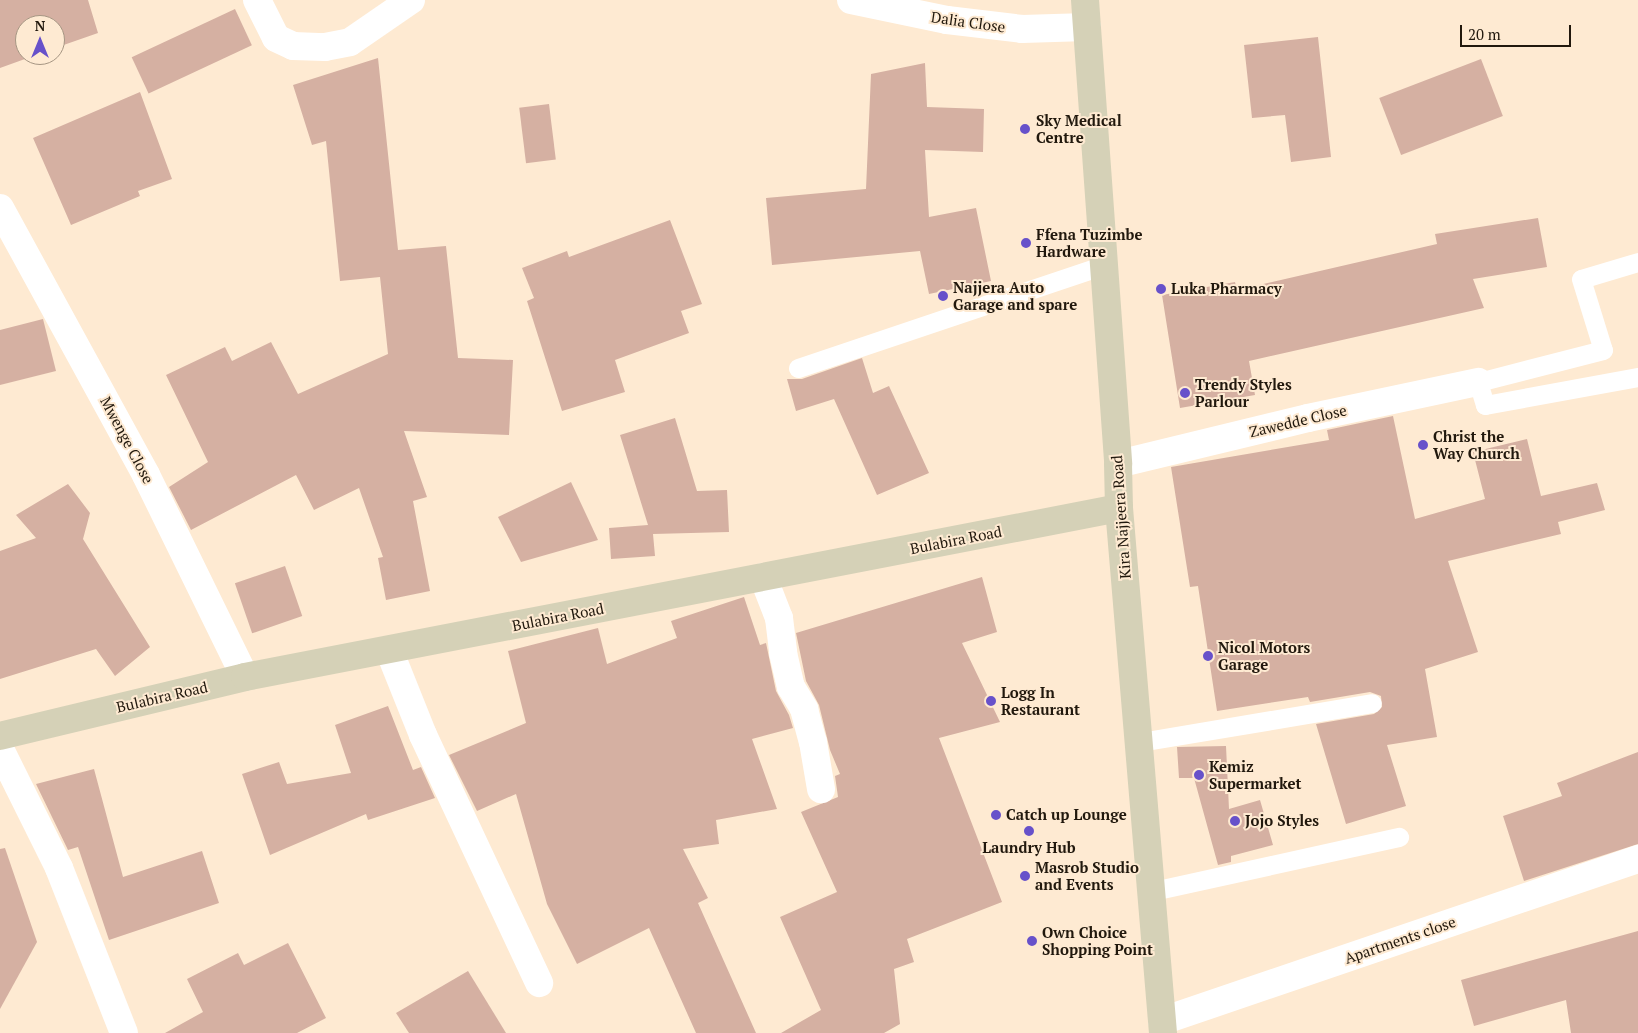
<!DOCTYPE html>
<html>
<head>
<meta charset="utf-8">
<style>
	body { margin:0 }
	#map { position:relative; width:1638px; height:1033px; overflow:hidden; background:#feead2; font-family:"PT Serif",serif }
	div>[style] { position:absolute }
	.building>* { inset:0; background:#d5b0a2; transform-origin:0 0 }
	.lane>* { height:19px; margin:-9.5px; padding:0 9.5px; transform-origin:9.5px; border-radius:9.5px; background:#fff }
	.street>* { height:28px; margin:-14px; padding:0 14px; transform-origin:14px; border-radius:14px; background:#fff }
	.secondary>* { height:28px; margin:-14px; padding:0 14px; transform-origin:14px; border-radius:14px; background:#d5d1b7 }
	.dots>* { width:14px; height:14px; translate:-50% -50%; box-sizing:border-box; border:2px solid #feead2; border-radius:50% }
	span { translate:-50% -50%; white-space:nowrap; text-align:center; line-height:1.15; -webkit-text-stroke:4px #feead2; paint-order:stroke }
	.street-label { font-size:15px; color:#21180d }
	.poi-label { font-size:15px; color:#21180d; font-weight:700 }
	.left { translate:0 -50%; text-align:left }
	.north { position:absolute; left:15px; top:15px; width:50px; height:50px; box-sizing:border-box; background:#feead2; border:1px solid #a69683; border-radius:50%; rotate:0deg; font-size:14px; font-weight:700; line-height:20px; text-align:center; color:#21180d }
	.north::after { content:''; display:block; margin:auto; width:18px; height:22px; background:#6751ca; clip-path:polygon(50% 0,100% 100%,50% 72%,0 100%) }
	.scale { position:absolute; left:1460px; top:25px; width:111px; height:22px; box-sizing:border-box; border:2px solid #21180d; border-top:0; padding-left:6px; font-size:15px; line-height:18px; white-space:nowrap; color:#21180d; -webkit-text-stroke:4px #feead2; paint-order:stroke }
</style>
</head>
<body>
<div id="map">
	<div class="building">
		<i style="clip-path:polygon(0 0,88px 0,98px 33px,55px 48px,55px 25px,25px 25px,25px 55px,36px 55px,0 68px)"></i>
		<i style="left:235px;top:9px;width:40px;height:114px;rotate:65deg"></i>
		<i style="clip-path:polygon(1318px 37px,1331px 157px,1291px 162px,1285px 115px,1252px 118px,1244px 45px)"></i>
		<i style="clip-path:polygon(378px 58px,398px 250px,446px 246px,458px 358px,513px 360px,509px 435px,404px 431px,427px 497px,413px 501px,430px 591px,386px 600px,378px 558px,383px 557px,359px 488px,314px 510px,296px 475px,191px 530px,169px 487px,208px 462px,166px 375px,225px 347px,232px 361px,271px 342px,298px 394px,388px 354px,380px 277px,340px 281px,326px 141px,312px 145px,293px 85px)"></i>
		<i style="left:1481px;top:59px;width:61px;height:109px;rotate:69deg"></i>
		<i style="clip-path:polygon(925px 63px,927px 107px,984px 109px,983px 152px,925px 150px,929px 217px,976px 208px,991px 281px,929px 294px,920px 251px,772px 265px,766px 198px,866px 189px,871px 74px)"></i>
		<i style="clip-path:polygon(140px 92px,172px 179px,138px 191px,140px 196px,71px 225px,33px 138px)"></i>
		<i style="left:549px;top:104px;width:56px;height:30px;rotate:83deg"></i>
		<i style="clip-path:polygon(1538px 218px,1547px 267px,1473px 279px,1484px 308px,1249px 361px,1255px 395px,1180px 408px,1162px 295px,1235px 282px,1237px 290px,1437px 244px,1435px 234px)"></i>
		<i style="clip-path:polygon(670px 220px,702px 304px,681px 311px,689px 333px,615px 360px,625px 392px,562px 411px,527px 301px,534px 298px,522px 268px,567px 251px,569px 257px)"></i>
		<i style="clip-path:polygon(43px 319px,56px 371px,0 385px,0 330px)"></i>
		<i style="clip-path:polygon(862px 358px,873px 393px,889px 386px,929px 473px,877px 495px,834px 399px,796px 411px,787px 379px,802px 379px)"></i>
		<i style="clip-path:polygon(1393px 416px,1415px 519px,1485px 499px,1473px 452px,1527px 439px,1541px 496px,1597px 483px,1605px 510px,1558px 522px,1561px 534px,1448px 561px,1478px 652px,1425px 669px,1437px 737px,1387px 745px,1406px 806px,1346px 824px,1316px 724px,1374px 714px,1382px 707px,1381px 696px,1370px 692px,1310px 702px,1308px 697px,1217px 711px,1198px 586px,1190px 587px,1171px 467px,1329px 440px,1327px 430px)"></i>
		<i style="clip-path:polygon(675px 418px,697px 491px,727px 490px,729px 532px,653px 534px,655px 556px,611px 559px,609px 528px,648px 525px,620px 435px)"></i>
		<i style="clip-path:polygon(571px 482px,598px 540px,521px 562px,498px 517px)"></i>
		<i style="clip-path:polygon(68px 484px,90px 513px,83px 539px,150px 647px,115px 676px,96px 649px,0 679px,0 551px,36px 538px,16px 515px)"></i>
		<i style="left:285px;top:566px;width:53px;height:53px;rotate:71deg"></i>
		<i style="clip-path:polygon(982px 577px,997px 632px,962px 643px,1000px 722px,939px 738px,1002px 902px,907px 939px,914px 962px,894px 969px,900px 1024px,884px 1033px,781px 1033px,821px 1010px,780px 917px,837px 892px,801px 812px,838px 797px,835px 776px,840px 774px,830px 750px,819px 705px,806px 681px,796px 633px)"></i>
		<i style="clip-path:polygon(744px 597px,760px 645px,766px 643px,776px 691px,789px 715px,793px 728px,752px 739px,777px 809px,716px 820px,719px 844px,683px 849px,708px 898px,698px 903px,756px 1033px,696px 1033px,649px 928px,577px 964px,547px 904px,516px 794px,477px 811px,449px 755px,526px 723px,508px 651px,598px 628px,607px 664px,677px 638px,671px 621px)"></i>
		<i style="clip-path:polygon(388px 706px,413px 770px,421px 767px,435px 798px,368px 820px,366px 814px,270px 855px,242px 774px,279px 762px,287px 784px,351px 773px,335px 725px)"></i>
		<i style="clip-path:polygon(1226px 746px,1229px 809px,1260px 800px,1273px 845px,1231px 856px,1231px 862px,1218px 865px,1194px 778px,1179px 778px,1177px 747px)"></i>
		<i style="clip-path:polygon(1638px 752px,1638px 844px,1524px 881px,1503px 816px,1562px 796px,1557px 783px)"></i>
		<i style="clip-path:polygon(94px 769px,123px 877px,202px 851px,219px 903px,109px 940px,78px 847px,68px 850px,36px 784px)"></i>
		<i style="clip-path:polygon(5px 848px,37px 942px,0 1009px,0 849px)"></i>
		<i style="clip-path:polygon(1638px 931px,1638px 1033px,1571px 1033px,1566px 1000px,1474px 1026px,1461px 980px)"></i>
		<i style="clip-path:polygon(288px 943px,326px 1018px,297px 1033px,165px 1033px,203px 1012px,187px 979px,238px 953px,244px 965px)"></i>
		<i style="clip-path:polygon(468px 971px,506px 1033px,409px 1033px,396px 1013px)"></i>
	</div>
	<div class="lane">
		<i style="left:1638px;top:262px;width:59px;rotate:163.4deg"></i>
		<i style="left:1581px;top:279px;width:74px;rotate:72.8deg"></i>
		<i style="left:1603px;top:350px;width:129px;rotate:165.6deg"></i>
		<i style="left:1478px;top:382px;width:24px;rotate:73deg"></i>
		<i style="left:1485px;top:405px;width:156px;rotate:-10.4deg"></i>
		<i style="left:798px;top:368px;width:323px;rotate:-18.6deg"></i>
		<i style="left:1140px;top:742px;width:235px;rotate:-9.5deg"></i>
		<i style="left:1153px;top:891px;width:252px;rotate:-12.4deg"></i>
	</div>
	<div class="street">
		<i style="left:257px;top:0;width:42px;rotate:63.4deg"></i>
		<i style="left:276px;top:38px;width:19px;rotate:25deg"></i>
		<i style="left:293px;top:46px;width:32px;rotate:2deg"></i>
		<i style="left:325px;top:47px;width:25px;rotate:-11deg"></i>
		<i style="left:350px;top:42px;width:74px;rotate:-34.5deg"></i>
		<i style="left:851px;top:0;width:98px;rotate:11.8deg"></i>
		<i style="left:947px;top:20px;width:76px;rotate:6.8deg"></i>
		<i style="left:1022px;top:29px;width:65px;rotate:-1.8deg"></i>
		<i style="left:0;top:208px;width:304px;rotate:61.3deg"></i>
		<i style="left:146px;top:475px;width:225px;rotate:63.9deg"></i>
		<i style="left:1118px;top:464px;width:195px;rotate:-13.6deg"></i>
		<i style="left:1308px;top:418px;width:174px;rotate:-12deg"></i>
		<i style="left:763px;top:577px;width:44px;rotate:68.7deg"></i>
		<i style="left:779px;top:618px;width:35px;rotate:83deg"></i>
		<i style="left:783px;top:653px;width:35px;rotate:77deg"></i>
		<i style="left:791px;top:687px;width:26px;rotate:59deg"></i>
		<i style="left:804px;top:709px;width:34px;rotate:75deg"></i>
		<i style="left:813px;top:742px;width:48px;rotate:80.3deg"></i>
		<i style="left:389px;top:650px;width:92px;rotate:68.2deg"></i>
		<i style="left:423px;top:735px;width:274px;rotate:64.9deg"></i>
		<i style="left:0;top:749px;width:133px;rotate:63.6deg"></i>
		<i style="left:59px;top:868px;width:177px;rotate:68.5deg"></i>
		<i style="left:1162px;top:1021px;width:503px;rotate:-18.8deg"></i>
	</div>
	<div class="secondary">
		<i style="left:1085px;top:0;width:465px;rotate:85.9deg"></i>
		<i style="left:1118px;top:464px;width:44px;rotate:88.7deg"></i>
		<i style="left:1119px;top:508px;width:527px;rotate:85.21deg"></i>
		<i style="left:0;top:736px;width:252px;rotate:-13.5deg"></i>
		<i style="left:245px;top:677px;width:890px;rotate:-10.94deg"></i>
	</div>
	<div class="dots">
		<i style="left:1025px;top:129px;background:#6751ca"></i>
		<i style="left:1026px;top:243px;background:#6751ca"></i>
		<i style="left:1161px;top:289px;background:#6751ca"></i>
		<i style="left:943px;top:296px;background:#6751ca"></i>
		<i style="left:1185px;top:393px;background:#6751ca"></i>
		<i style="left:1423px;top:445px;background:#6751ca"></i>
		<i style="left:1208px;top:656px;background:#6751ca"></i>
		<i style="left:991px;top:701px;background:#6751ca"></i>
		<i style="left:1199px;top:775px;background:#6751ca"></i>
		<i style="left:996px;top:815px;background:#6751ca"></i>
		<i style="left:1235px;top:821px;background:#6751ca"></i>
		<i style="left:1029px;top:831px;background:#6751ca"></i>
		<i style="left:1025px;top:876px;background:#6751ca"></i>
		<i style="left:1032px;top:941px;background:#6751ca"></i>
	</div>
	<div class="street-label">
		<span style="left:968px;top:22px;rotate:8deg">Dalia Close</span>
		<span style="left:1298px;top:421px;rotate:-13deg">Zawedde Close</span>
		<span style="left:127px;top:440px;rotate:62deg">Mwenge Close</span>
		<span style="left:1121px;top:517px;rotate:-94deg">Kira Najjeera Road</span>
		<span style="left:956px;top:540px;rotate:-11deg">Bulabira Road</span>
		<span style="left:558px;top:617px;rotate:-11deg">Bulabira Road</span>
		<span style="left:162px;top:697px;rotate:-13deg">Bulabira Road</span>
		<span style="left:1400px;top:940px;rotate:-19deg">Apartments close</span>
	</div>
	<div class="poi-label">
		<span class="left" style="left:1036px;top:129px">Sky Medical<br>Centre</span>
		<span class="left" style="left:1036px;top:243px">Ffena Tuzimbe<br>Hardware</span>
		<span class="left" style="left:953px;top:296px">Najjera Auto<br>Garage and spare</span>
		<span class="left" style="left:1171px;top:289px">Luka Pharmacy</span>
		<span class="left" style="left:1195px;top:393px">Trendy Styles<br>Parlour</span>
		<span class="left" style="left:1433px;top:445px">Christ the<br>Way Church</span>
		<span class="left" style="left:1218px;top:656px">Nicol Motors<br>Garage</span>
		<span class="left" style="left:1001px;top:701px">Logg In<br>Restaurant</span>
		<span class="left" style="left:1209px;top:775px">Kemiz<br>Supermarket</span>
		<span class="left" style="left:1006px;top:815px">Catch up Lounge</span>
		<span class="left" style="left:1245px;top:821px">Jojo Styles</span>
		<span style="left:1029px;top:848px">Laundry Hub</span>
		<span class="left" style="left:1035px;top:876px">Masrob Studio<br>and Events</span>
		<span class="left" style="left:1042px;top:941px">Own Choice<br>Shopping Point</span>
	</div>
	<div class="north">N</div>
	<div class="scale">20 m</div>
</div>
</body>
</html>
